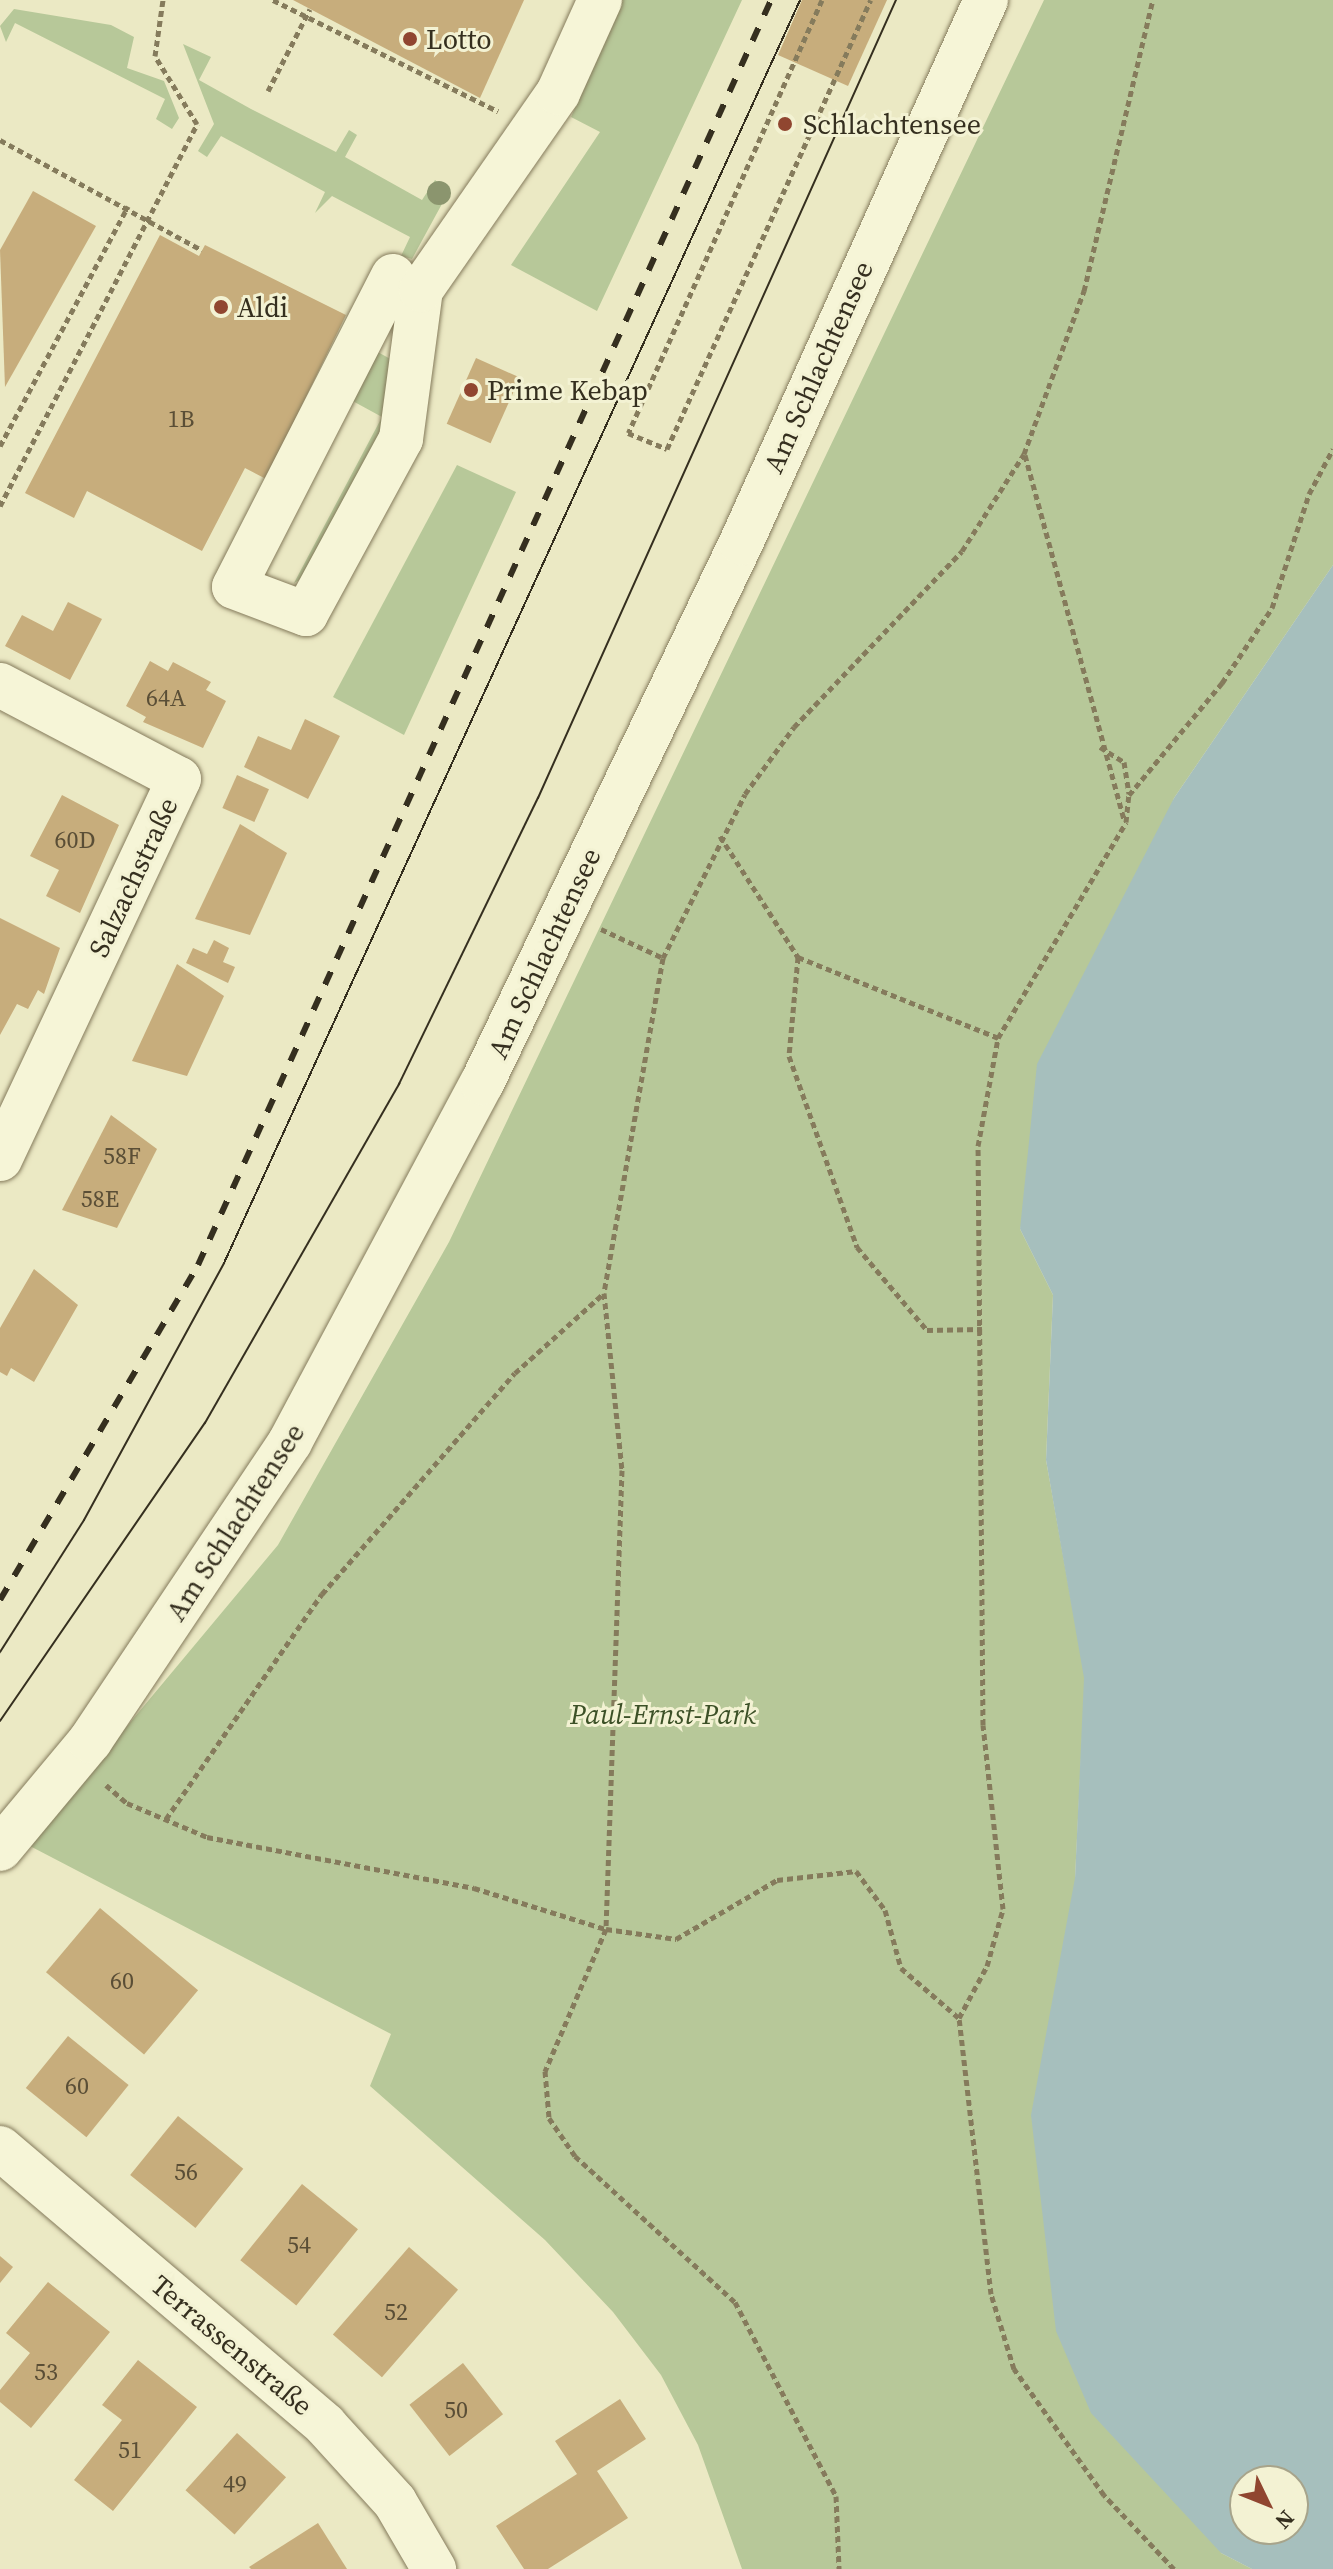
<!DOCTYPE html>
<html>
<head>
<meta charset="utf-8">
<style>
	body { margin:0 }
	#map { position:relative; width:1333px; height:2569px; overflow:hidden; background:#ebe9c4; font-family:"Source Serif 4",serif }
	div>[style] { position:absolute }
	.green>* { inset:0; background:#b7c899 }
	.water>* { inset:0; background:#a6bfbd }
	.building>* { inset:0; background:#c7ad7c; transform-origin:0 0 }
	.path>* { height:5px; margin-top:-2.5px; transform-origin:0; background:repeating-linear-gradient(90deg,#857b5c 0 6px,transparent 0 10px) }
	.roads { filter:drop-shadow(0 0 2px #857b5c) drop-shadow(0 0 2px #857b5c) }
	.minor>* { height:44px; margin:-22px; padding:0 22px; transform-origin:22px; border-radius:22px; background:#f6f5d7 }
	.tram>* { height:2px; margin:-1px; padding:0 1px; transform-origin:1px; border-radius:1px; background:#352f1f }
	.rail>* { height:6px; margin-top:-3px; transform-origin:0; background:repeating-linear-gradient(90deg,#352f1f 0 14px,transparent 0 28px) }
	.trees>* { width:24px; height:24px; margin:-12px; border-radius:50%; background:#8b956e }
	.dots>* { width:22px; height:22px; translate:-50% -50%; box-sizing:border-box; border:4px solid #f3f2d3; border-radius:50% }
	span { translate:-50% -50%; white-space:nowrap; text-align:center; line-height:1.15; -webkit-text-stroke:6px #f3f2d3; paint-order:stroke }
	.number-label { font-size:24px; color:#5a4e36 }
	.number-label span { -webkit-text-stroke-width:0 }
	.poi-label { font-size:28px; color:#352f1f }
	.left { translate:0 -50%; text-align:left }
	.street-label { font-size:28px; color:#352f1f }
	.park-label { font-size:28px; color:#3c5127; font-style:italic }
	.north { position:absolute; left:1229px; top:2465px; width:80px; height:80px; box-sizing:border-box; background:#f3f2d3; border:2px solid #a7a48b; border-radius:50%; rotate:133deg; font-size:22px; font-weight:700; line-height:32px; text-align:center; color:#352f1f }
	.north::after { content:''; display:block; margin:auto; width:28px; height:36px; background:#904630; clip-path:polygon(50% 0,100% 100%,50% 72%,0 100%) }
</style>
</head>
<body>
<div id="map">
	<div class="green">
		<i style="clip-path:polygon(622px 0,742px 0,597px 311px,511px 265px,600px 132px,571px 117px)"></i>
		<i style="clip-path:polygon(1044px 0,1333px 0,1333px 565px,1174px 798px,1020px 1229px,1053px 1295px,1046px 1460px,1085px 1678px,1075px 1878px,1221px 2553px,1252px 2569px,742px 2569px,698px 2445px,661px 2375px,613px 2312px,545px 2240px,370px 2086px,391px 2034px,28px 1845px,278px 1545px,449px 1242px)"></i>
		<i style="clip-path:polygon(14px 9px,111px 25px,134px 37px,127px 68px,164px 81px,179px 118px,172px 129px,156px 119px,165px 99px,15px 23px,6px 42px,0 26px)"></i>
		<i style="clip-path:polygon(183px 44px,211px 57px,199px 80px,251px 109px,336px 152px,349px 130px,357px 135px,345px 157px,422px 200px,435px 180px,449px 191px,412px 259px,401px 256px,410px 237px,332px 196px,315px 213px,325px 192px,221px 136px,207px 157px,198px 151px,214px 124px)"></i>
		<i style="clip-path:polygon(374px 350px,396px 362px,390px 422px,307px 576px,294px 583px,382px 417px,349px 399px)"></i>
		<i style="clip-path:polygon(457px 465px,516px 492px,404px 735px,333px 697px)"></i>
	</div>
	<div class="water">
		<i style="clip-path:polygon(evenodd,1333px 565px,1333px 2569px,1252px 2569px,1221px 2553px,1091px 2413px,1056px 2331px,1031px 2115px,1075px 1878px,1084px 1678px,1046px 1460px,1053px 1295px,1020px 1229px,1037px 1064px,1174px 798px,1333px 565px,1245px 2481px,1293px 2481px,1293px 2529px,1245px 2529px,1245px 2481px)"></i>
	</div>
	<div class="building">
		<i style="clip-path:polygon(293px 0,524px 0,480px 98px)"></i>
		<i style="clip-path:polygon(802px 0,887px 0,848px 86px,778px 55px)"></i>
		<i style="clip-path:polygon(33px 191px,96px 226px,5px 387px,0 250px)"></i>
		<i style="clip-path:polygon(160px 235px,199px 256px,205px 245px,346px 315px,266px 479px,245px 468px,202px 551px,87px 491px,74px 518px,25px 493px)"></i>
		<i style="left:476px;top:358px;width:48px;height:72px;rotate:24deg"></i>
		<i style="clip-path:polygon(68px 602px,102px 619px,70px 680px,5px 646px,22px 615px,53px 631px)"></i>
		<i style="clip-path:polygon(150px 661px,168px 671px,173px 662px,211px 682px,206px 690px,226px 701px,203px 748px,143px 722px,146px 717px,126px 706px)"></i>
		<i style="clip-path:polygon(305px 719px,340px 736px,308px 799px,244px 767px,258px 736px,291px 750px)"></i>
		<i style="left:237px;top:775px;width:35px;height:36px;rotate:24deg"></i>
		<i style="clip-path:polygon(62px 795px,119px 825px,80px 913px,46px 896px,59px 870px,30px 856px)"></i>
		<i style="clip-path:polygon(240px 824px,287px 853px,250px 935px,195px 919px)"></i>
		<i style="clip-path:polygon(0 918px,60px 948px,44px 994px,38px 990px,28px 1009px,17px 1004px,0 1035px)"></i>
		<i style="clip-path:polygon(214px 940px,229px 948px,223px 962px,235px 967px,228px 983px,186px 963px,193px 948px,207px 954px)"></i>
		<i style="clip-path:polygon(177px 964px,224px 996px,187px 1076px,132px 1061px)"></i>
		<i style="clip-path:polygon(111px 1115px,157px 1149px,117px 1228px,62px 1210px)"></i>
		<i style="clip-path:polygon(34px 1269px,78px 1305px,34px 1382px,11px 1368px,7px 1376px,0 1372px,0 1328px)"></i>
		<i style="left:100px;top:1908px;width:128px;height:84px;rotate:40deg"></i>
		<i style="left:68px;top:2036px;width:78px;height:67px;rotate:39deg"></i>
		<i style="left:178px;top:2116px;width:84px;height:76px;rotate:39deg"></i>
		<i style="left:302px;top:2184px;width:72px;height:98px;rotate:39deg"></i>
		<i style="left:409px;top:2247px;width:65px;height:116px;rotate:41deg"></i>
		<i style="clip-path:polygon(0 2256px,13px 2267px,0 2283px)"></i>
		<i style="clip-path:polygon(48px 2282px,110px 2332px,31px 2428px,0 2402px,0 2390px,30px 2353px,6px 2333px)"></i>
		<i style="clip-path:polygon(138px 2360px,197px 2407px,113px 2511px,74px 2480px,122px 2420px,102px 2405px)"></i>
		<i style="left:463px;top:2363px;width:65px;height:68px;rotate:52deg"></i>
		<i style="clip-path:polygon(620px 2399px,646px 2439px,597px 2471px,628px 2518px,548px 2569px,524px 2569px,496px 2526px,577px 2474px,555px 2441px)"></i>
		<i style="left:237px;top:2433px;width:66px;height:77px;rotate:42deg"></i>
		<i style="clip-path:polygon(318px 2523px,347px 2569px,251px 2569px,249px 2567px)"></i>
	</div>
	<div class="path">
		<i style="left:273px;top:0;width:251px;rotate:26.3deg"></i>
		<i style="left:822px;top:0;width:474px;rotate:114.1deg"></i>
		<i style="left:628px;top:433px;width:42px;rotate:22.3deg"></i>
		<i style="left:667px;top:449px;width:493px;rotate:-65.6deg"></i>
		<i style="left:268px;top:91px;width:92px;rotate:-62.9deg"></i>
		<i style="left:0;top:140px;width:230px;rotate:28.6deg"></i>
		<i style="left:283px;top:300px;width:8px;rotate:-67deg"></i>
		<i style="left:0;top:446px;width:272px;rotate:-61.9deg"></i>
		<i style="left:1025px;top:455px;width:377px;rotate:74.8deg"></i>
		<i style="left:0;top:506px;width:430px;rotate:-62.7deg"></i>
		<i style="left:197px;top:124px;width:80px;rotate:-121.7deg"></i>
		<i style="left:155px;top:56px;width:57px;rotate:-81.9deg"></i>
		<i style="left:1100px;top:747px;width:28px;rotate:32deg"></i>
		<i style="left:1124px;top:762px;width:32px;rotate:81deg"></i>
		<i style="left:720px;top:836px;width:144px;rotate:57.2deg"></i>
		<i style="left:798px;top:957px;width:216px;rotate:22deg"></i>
		<i style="left:601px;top:929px;width:68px;rotate:25.1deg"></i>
		<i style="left:663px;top:958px;width:183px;rotate:-63.4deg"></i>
		<i style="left:745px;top:794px;width:83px;rotate:-53.8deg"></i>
		<i style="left:794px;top:727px;width:243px;rotate:-46.3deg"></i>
		<i style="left:962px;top:551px;width:115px;rotate:-57.4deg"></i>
		<i style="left:1024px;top:454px;width:174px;rotate:-69.8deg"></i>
		<i style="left:1084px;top:291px;width:299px;rotate:-76.7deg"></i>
		<i style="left:798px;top:957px;width:99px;rotate:95.2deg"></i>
		<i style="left:789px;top:1056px;width:203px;rotate:70.4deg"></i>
		<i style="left:857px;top:1247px;width:109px;rotate:49.9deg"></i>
		<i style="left:927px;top:1330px;width:55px;rotate:-1deg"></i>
		<i style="left:663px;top:958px;width:340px;rotate:100deg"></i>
		<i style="left:604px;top:1293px;width:178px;rotate:84.2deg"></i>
		<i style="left:622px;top:1470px;width:459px;rotate:92deg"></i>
		<i style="left:606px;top:1929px;width:155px;rotate:113.2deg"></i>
		<i style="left:545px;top:2071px;width:47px;rotate:85.1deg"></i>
		<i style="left:549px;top:2118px;width:46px;rotate:55.6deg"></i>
		<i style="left:575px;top:2156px;width:217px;rotate:42.4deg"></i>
		<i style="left:735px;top:2302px;width:219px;rotate:62.5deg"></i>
		<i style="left:836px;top:2496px;width:73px;rotate:87.6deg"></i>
		<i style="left:106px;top:1785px;width:28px;rotate:41deg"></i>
		<i style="left:127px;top:1803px;width:87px;rotate:23deg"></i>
		<i style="left:207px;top:1837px;width:272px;rotate:10.8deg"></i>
		<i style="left:474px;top:1888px;width:138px;rotate:17.3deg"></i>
		<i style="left:606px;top:1929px;width:71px;rotate:8.1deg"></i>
		<i style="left:676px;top:1939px;width:117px;rotate:-30.3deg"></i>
		<i style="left:777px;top:1880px;width:80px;rotate:-6.5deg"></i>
		<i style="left:856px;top:1871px;width:49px;rotate:53.4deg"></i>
		<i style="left:885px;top:1910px;width:60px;rotate:74.6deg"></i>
		<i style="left:901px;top:1968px;width:77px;rotate:40.8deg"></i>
		<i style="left:166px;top:1819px;width:274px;rotate:-55.3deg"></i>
		<i style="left:322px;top:1594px;width:293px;rotate:-48.9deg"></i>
		<i style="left:515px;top:1373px;width:118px;rotate:-41.9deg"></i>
		<i style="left:1174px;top:2569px;width:102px;rotate:-133.4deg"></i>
		<i style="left:1104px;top:2495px;width:155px;rotate:-125.5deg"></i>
		<i style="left:1014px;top:2369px;width:78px;rotate:-107deg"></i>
		<i style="left:991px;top:2294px;width:278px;rotate:-96.6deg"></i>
		<i style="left:959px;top:2018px;width:59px;rotate:-61.7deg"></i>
		<i style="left:987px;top:1966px;width:59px;rotate:-74.3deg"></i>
		<i style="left:1003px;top:1909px;width:185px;rotate:-96.2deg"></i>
		<i style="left:983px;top:1725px;width:579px;rotate:-90.49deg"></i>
		<i style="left:978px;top:1146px;width:110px;rotate:-79.5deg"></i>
		<i style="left:998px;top:1038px;width:251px;rotate:-59.3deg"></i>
		<i style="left:1126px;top:822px;width:27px;rotate:-84deg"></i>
		<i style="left:1129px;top:795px;width:146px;rotate:-50.3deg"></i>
		<i style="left:1222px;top:683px;width:90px;rotate:-56.3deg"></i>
		<i style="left:1272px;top:608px;width:120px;rotate:-72deg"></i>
		<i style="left:1309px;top:494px;width:51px;rotate:-61.9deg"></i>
	</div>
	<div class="roads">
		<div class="minor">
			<i style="left:393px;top:276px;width:349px;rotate:117.1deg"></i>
			<i style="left:234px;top:587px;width:77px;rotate:20.6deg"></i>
			<i style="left:306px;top:614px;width:199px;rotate:-61.5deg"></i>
			<i style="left:401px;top:439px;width:150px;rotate:-82.4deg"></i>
			<i style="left:421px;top:290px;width:240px;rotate:-55.2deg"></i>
			<i style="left:558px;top:93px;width:102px;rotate:-65.7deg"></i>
			<i style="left:0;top:685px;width:202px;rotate:27.7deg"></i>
			<i style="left:179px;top:779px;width:420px;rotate:115.2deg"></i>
			<i style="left:0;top:1849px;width:141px;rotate:-50.2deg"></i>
			<i style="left:90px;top:1741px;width:360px;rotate:-56.2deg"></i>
			<i style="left:290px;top:1442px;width:407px;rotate:-61.9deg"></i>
			<i style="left:482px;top:1083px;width:599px;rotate:-64.38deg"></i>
			<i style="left:741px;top:543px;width:596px;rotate:-65.72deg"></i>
			<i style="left:0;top:2148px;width:427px;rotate:40.4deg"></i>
			<i style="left:325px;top:2425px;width:104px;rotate:47.7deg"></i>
			<i style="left:395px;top:2502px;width:78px;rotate:59.8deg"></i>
		</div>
	</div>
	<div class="tram">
		<i style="left:0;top:1652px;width:156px;rotate:-57.5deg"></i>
		<i style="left:84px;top:1520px;width:293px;rotate:-61.4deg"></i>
		<i style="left:224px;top:1263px;width:1388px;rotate:-65.48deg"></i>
		<i style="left:0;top:1721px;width:362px;rotate:-55.5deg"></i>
		<i style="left:205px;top:1423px;width:391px;rotate:-60.2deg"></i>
		<i style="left:399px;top:1084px;width:318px;rotate:-64.1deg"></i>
		<i style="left:538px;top:798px;width:875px;rotate:-65.84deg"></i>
	</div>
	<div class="rail">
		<i style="left:0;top:1600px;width:389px;rotate:-59.4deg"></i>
		<i style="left:198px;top:1265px;width:1389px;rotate:-65.63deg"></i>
	</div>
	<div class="trees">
		<i style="left:439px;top:193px"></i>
	</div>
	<div class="dots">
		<i style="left:410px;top:39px;background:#904630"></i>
		<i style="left:785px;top:124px;background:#904630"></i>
		<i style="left:221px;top:307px;background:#904630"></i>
		<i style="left:471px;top:390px;background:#904630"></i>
	</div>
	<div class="number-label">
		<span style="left:181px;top:419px">1B</span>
		<span style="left:166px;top:698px">64A</span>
		<span style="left:75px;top:840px">60D</span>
		<span style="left:122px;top:1156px">58F</span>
		<span style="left:100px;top:1199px">58E</span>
		<span style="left:122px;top:1981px">60</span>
		<span style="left:77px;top:2086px">60</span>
		<span style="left:186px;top:2172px">56</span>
		<span style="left:299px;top:2245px">54</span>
		<span style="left:396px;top:2312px">52</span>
		<span style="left:46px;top:2372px">53</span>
		<span style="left:456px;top:2410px">50</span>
		<span style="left:130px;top:2450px">51</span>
		<span style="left:235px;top:2484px">49</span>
	</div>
	<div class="poi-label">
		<span class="left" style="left:426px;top:39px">Lotto</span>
		<span class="left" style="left:803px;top:124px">Schlachtensee</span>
		<span class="left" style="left:237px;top:307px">Aldi</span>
		<span class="left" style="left:487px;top:390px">Prime Kebap</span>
	</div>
	<div class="street-label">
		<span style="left:818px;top:367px;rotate:-66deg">Am Schlachtensee</span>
		<span style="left:133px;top:877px;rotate:-65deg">Salzachstraße</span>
		<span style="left:544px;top:953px;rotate:-65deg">Am Schlachtensee</span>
		<span style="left:235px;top:1522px;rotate:-57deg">Am Schlachtensee</span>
		<span style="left:232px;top:2345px;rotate:40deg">Terrassenstraße</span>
	</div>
	<div class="park-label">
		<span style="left:663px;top:1714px">Paul-Ernst-Park</span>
	</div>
	<div class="north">N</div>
</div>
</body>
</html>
